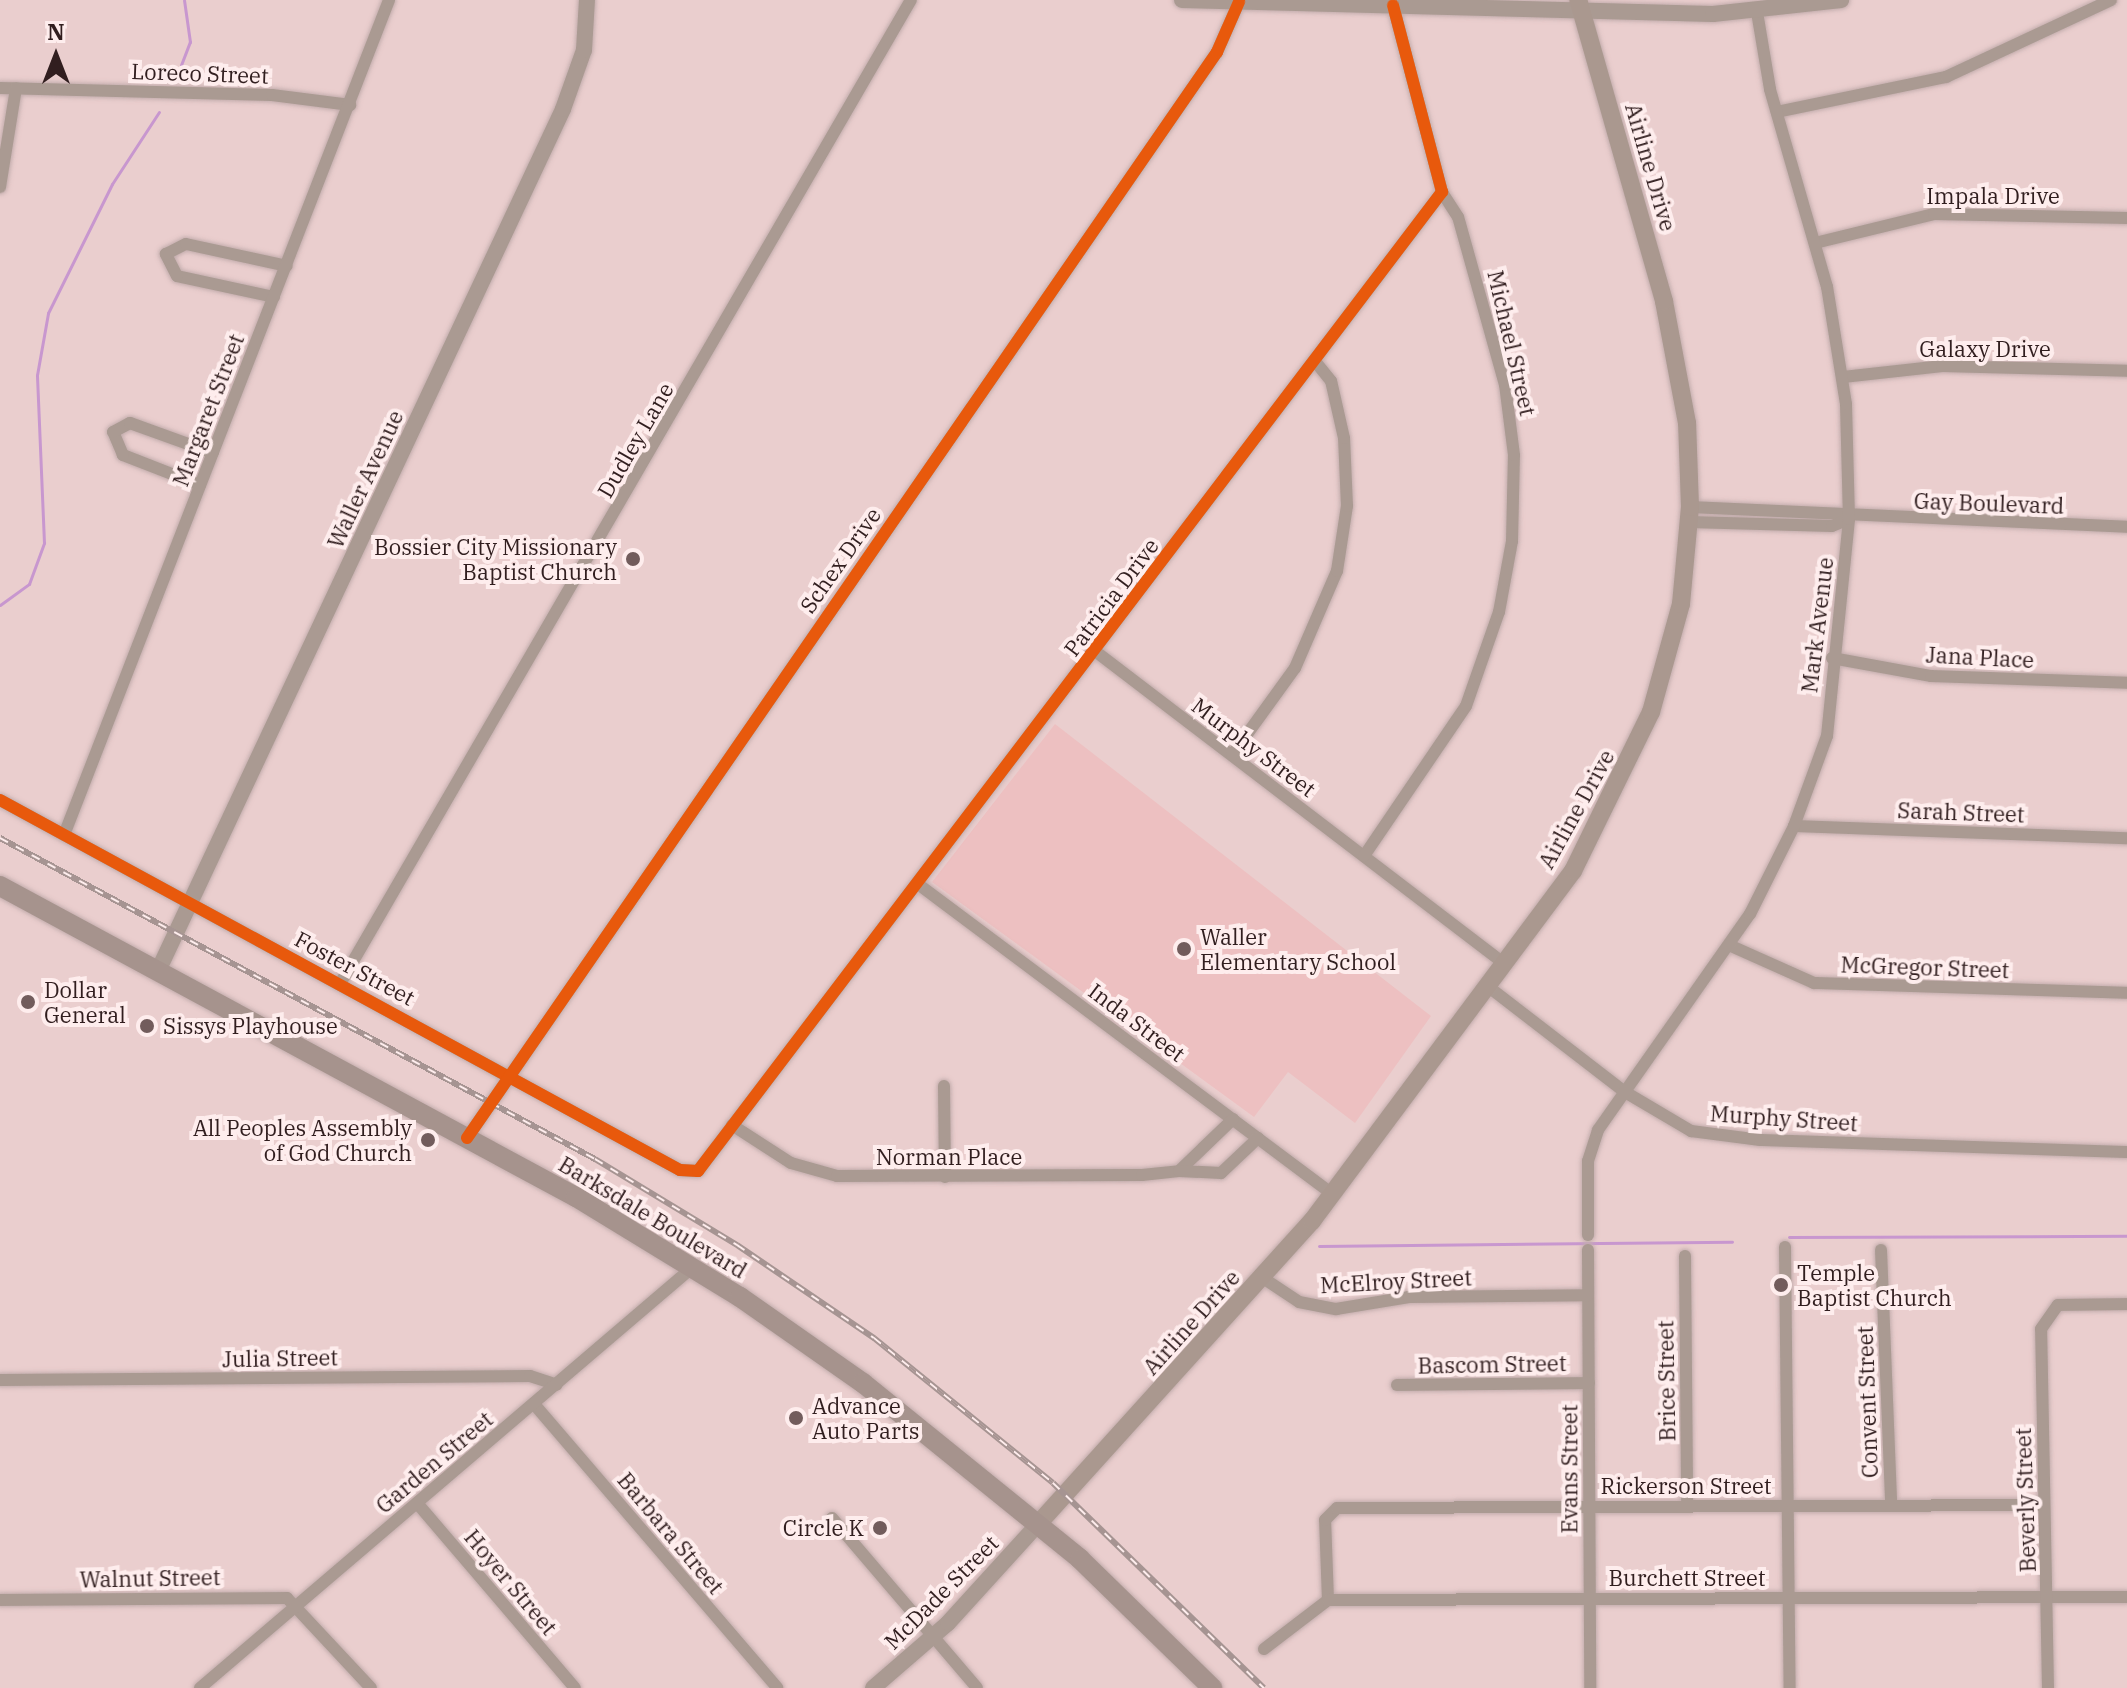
<!DOCTYPE html>
<html>
<head>
<meta charset="utf-8">
<style>
	body { margin:0 }
	#map { position:relative; width:2127px; height:1688px; overflow:hidden; background:#eacece; font-family:"IBM Plex Serif",serif }
	div>[style] { position:absolute }
	.built>* { inset:0; background:#edc0c1 }
	.stream>* { height:3px; margin:-1.5px; padding:0 1.5px; transform-origin:1.5px; border-radius:1.5px; background:#c897cf }
	.roads { filter:drop-shadow(0 0 2px #c3adad) drop-shadow(0 0 2px #c3adad) }
	.minor>* { height:12px; margin:-6px; padding:0 6px; transform-origin:6px; border-radius:6px; background:#aa9a92 }
	.tertiary>* { height:16px; margin:-8px; padding:0 8px; transform-origin:8px; border-radius:8px; background:#aa9a92 }
	.secondary>* { height:18px; margin:-9px; padding:0 9px; transform-origin:9px; border-radius:9px; background:#aa988f }
	.primary>* { height:20px; margin:-10px; padding:0 10px; transform-origin:10px; border-radius:10px; background:#a6938d }
	.rail>* { height:6px; margin-top:-3px; transform-origin:0; background:repeating-linear-gradient(90deg,#feeded 0 9px,#a69492 0 18px); box-sizing:border-box; border-block:2px solid #a69492 }
	.cycleway>* { height:12px; margin:-6px; padding:0 6px; transform-origin:6px; border-radius:6px; background:#e8590c }
	.dots>* { width:22px; height:22px; translate:-50% -50%; box-sizing:border-box; border:4px solid #feeded; border-radius:50% }
	span { translate:-50% -50%; white-space:nowrap; text-align:center; line-height:1.15; -webkit-text-stroke:8px #feeded; paint-order:stroke }
	.street-label { font-size:22px; color:#311e1f }
	.poi-label { font-size:22px; color:#311e1f }
	.right { translate:-100% -50%; text-align:right }
	.left { translate:0 -50%; text-align:left }
	.north { position:absolute; left:16px; top:16px; width:80px; height:80px; -webkit-text-stroke:6px #feeded; paint-order:stroke; rotate:0deg; font-size:22px; font-weight:700; line-height:32px; text-align:center; color:#311e1f }
	.north::after { content:''; display:block; margin:auto; width:28px; height:36px; background:#311e1f; clip-path:polygon(50% 0,100% 100%,50% 72%,0 100%) }
</style>
</head>
<body>
<div id="map">
	<div class="built">
		<i style="clip-path:polygon(1055px 724px,1431px 1016px,1355px 1123px,1288px 1072px,1254px 1117px,932px 882px)"></i>
	</div>
	<div class="stream">
		<i style="left:181px;top:65px;width:25px;rotate:-69deg"></i>
		<i style="left:190px;top:42px;width:42px;rotate:-98.1deg"></i>
		<i style="left:0;top:605px;width:36px;rotate:-36deg"></i>
		<i style="left:29px;top:584px;width:44px;rotate:-69.9deg"></i>
		<i style="left:44px;top:543px;width:168px;rotate:-92.4deg"></i>
		<i style="left:37px;top:375px;width:63px;rotate:-79.9deg"></i>
		<i style="left:48px;top:313px;width:144px;rotate:-63.6deg"></i>
		<i style="left:112px;top:184px;width:86px;rotate:-56.9deg"></i>
		<i style="left:1789px;top:1237px;width:338px;rotate:-0.2deg"></i>
		<i style="left:1319px;top:1246px;width:413px;rotate:-0.6deg"></i>
	</div>
	<div class="roads">
		<div class="minor">
			<i style="left:0;top:88px;width:272px;rotate:1.5deg"></i>
			<i style="left:272px;top:95px;width:79px;rotate:7.3deg"></i>
			<i style="left:1777px;top:112px;width:173px;rotate:-11.7deg"></i>
			<i style="left:1946px;top:77px;width:182px;rotate:-25deg"></i>
			<i style="left:0;top:187px;width:100px;rotate:-80.8deg"></i>
			<i style="left:1815px;top:243px;width:122px;rotate:-13.7deg"></i>
			<i style="left:1934px;top:214px;width:193px;rotate:1.2deg"></i>
			<i style="left:274px;top:297px;width:99px;rotate:-167.8deg"></i>
			<i style="left:177px;top:276px;width:25px;rotate:-117deg"></i>
			<i style="left:166px;top:254px;width:22px;rotate:-27deg"></i>
			<i style="left:186px;top:244px;width:103px;rotate:12.3deg"></i>
			<i style="left:1843px;top:377px;width:100px;rotate:-6.3deg"></i>
			<i style="left:1942px;top:366px;width:185px;rotate:1.5deg"></i>
			<i style="left:200px;top:485px;width:83px;rotate:-158.7deg"></i>
			<i style="left:123px;top:455px;width:25px;rotate:-113deg"></i>
			<i style="left:113px;top:432px;width:19px;rotate:-28deg"></i>
			<i style="left:130px;top:423px;width:88px;rotate:19.9deg"></i>
			<i style="left:1690px;top:507px;width:437px;rotate:2.6deg"></i>
			<i style="left:1689px;top:522px;width:143px;rotate:1.6deg"></i>
			<i style="left:1832px;top:526px;width:18px;rotate:-22deg"></i>
			<i style="left:1095px;top:651px;width:512px;rotate:37.38deg"></i>
			<i style="left:1832px;top:658px;width:101px;rotate:10.3deg"></i>
			<i style="left:1931px;top:676px;width:196px;rotate:2deg"></i>
			<i style="left:1232px;top:755px;width:107px;rotate:-54.1deg"></i>
			<i style="left:1295px;top:668px;width:106px;rotate:-66.6deg"></i>
			<i style="left:1337px;top:571px;width:66px;rotate:-81.3deg"></i>
			<i style="left:1347px;top:506px;width:68px;rotate:-92.5deg"></i>
			<i style="left:1344px;top:438px;width:58px;rotate:-102.8deg"></i>
			<i style="left:1331px;top:381px;width:26px;rotate:-129deg"></i>
			<i style="left:0;top:800px;width:774px;rotate:28.55deg"></i>
			<i style="left:680px;top:1170px;width:18px;rotate:3deg"></i>
			<i style="left:698px;top:1171px;width:1230px;rotate:-52.77deg"></i>
			<i style="left:1442px;top:192px;width:193px;rotate:-104.7deg"></i>
			<i style="left:1794px;top:826px;width:333px;rotate:2.1deg"></i>
			<i style="left:64px;top:835px;width:896px;rotate:-68.73deg"></i>
			<i style="left:1364px;top:856px;width:181px;rotate:-55.8deg"></i>
			<i style="left:1466px;top:706px;width:100px;rotate:-70.7deg"></i>
			<i style="left:1499px;top:612px;width:72px;rotate:-79.6deg"></i>
			<i style="left:1512px;top:541px;width:86px;rotate:-88.7deg"></i>
			<i style="left:1514px;top:455px;width:71px;rotate:-97.3deg"></i>
			<i style="left:1505px;top:385px;width:174px;rotate:-105.6deg"></i>
			<i style="left:1458px;top:217px;width:30px;rotate:-123deg"></i>
			<i style="left:918px;top:884px;width:516px;rotate:36.8deg"></i>
			<i style="left:1731px;top:946px;width:91px;rotate:24deg"></i>
			<i style="left:1814px;top:983px;width:313px;rotate:1.8deg"></i>
			<i style="left:341px;top:982px;width:1135px;rotate:-59.87deg"></i>
			<i style="left:1486px;top:985px;width:175px;rotate:37.6deg"></i>
			<i style="left:1625px;top:1092px;width:77px;rotate:30.6deg"></i>
			<i style="left:1691px;top:1131px;width:70px;rotate:7.4deg"></i>
			<i style="left:1760px;top:1140px;width:367px;rotate:1.9deg"></i>
			<i style="left:944px;top:1086px;width:91px;rotate:89.4deg"></i>
			<i style="left:732px;top:1125px;width:70px;rotate:32.8deg"></i>
			<i style="left:791px;top:1163px;width:48px;rotate:15.8deg"></i>
			<i style="left:837px;top:1176px;width:305px;rotate:-0.2deg"></i>
			<i style="left:1142px;top:1175px;width:37px;rotate:-6deg"></i>
			<i style="left:1179px;top:1171px;width:75px;rotate:-43.9deg"></i>
			<i style="left:467px;top:1138px;width:1320px;rotate:-55.37deg"></i>
			<i style="left:1217px;top:52px;width:55px;rotate:-66.3deg"></i>
			<i style="left:1179px;top:1171px;width:42px;rotate:2.7deg"></i>
			<i style="left:1221px;top:1173px;width:51px;rotate:-43.4deg"></i>
			<i style="left:1588px;top:1235px;width:74px;rotate:-90deg"></i>
			<i style="left:1588px;top:1161px;width:33px;rotate:-72deg"></i>
			<i style="left:1598px;top:1130px;width:264px;rotate:-54.9deg"></i>
			<i style="left:1750px;top:914px;width:98px;rotate:-63.4deg"></i>
			<i style="left:1794px;top:826px;width:96px;rotate:-69.9deg"></i>
			<i style="left:1827px;top:736px;width:218px;rotate:-84.2deg"></i>
			<i style="left:1849px;top:519px;width:115px;rotate:-91.5deg"></i>
			<i style="left:1846px;top:404px;width:119px;rotate:-99.2deg"></i>
			<i style="left:1827px;top:287px;width:206px;rotate:-106.1deg"></i>
			<i style="left:1770px;top:89px;width:78px;rotate:-99.6deg"></i>
			<i style="left:1785px;top:1247px;width:441px;rotate:89.4deg"></i>
			<i style="left:1588px;top:1250px;width:438px;rotate:89.7deg"></i>
			<i style="left:1881px;top:1250px;width:254px;rotate:87.7deg"></i>
			<i style="left:1685px;top:1256px;width:251px;rotate:89.5deg"></i>
			<i style="left:1263px;top:1278px;width:43px;rotate:33.7deg"></i>
			<i style="left:1299px;top:1302px;width:38px;rotate:11deg"></i>
			<i style="left:1336px;top:1309px;width:74px;rotate:-9.3deg"></i>
			<i style="left:1409px;top:1297px;width:179px;rotate:-0.6deg"></i>
			<i style="left:0;top:1380px;width:530px;rotate:-0.43deg"></i>
			<i style="left:530px;top:1376px;width:28px;rotate:18deg"></i>
			<i style="left:1397px;top:1385px;width:192px;rotate:-0.6deg"></i>
			<i style="left:534px;top:1404px;width:374px;rotate:49.4deg"></i>
			<i style="left:417px;top:1503px;width:243px;rotate:49.5deg"></i>
			<i style="left:832px;top:1518px;width:223px;rotate:49.5deg"></i>
			<i style="left:0;top:1600px;width:287px;rotate:-0.4deg"></i>
			<i style="left:287px;top:1598px;width:123px;rotate:47deg"></i>
			<i style="left:1328px;top:1600px;width:80px;rotate:-92.1deg"></i>
			<i style="left:1325px;top:1520px;width:17px;rotate:-45deg"></i>
			<i style="left:1337px;top:1508px;width:707px;rotate:-0.24deg"></i>
			<i style="left:1264px;top:1649px;width:81px;rotate:-37.4deg"></i>
			<i style="left:1328px;top:1600px;width:799px;rotate:-0.22deg"></i>
			<i style="left:200px;top:1688px;width:648px;rotate:-40.5deg"></i>
			<i style="left:2048px;top:1688px;width:359px;rotate:-91.1deg"></i>
			<i style="left:2041px;top:1329px;width:29px;rotate:-55deg"></i>
			<i style="left:2058px;top:1305px;width:69px;rotate:-0.8deg"></i>
		</div>
		<div class="tertiary">
			<i style="left:1182px;top:0;width:531px;rotate:1.51deg"></i>
			<i style="left:1713px;top:14px;width:129px;rotate:-6.2deg"></i>
			<i style="left:158px;top:971px;width:952px;rotate:-64.83deg"></i>
			<i style="left:563px;top:109px;width:63px;rotate:-70.4deg"></i>
			<i style="left:584px;top:50px;width:50px;rotate:-86.6deg"></i>
			<i style="left:873px;top:1688px;width:99px;rotate:-40.9deg"></i>
			<i style="left:948px;top:1623px;width:134px;rotate:-47.7deg"></i>
		</div>
		<div class="secondary">
			<i style="left:1038px;top:1524px;width:409px;rotate:-47.9deg"></i>
			<i style="left:1312px;top:1221px;width:437px;rotate:-53.3deg"></i>
			<i style="left:1573px;top:871px;width:177px;rotate:-63.9deg"></i>
			<i style="left:1651px;top:712px;width:112px;rotate:-74.5deg"></i>
			<i style="left:1681px;top:604px;width:97px;rotate:-84.7deg"></i>
			<i style="left:1690px;top:507px;width:84px;rotate:-92deg"></i>
			<i style="left:1687px;top:423px;width:124px;rotate:-100.7deg"></i>
			<i style="left:1664px;top:301px;width:313px;rotate:-105.9deg"></i>
		</div>
		<div class="primary">
			<i style="left:0;top:886px;width:655px;rotate:28.37deg"></i>
			<i style="left:576px;top:1197px;width:192px;rotate:31.4deg"></i>
			<i style="left:740px;top:1297px;width:150px;rotate:35deg"></i>
			<i style="left:863px;top:1383px;width:279px;rotate:39deg"></i>
			<i style="left:1080px;top:1559px;width:185px;rotate:44.3deg"></i>
		</div>
	</div>
	<div class="rail">
		<i style="left:0;top:838px;width:676px;rotate:28.35deg"></i>
		<i style="left:595px;top:1159px;width:166px;rotate:31.2deg"></i>
		<i style="left:737px;top:1245px;width:166px;rotate:34.2deg"></i>
		<i style="left:874px;top:1338px;width:230px;rotate:39deg"></i>
		<i style="left:1053px;top:1483px;width:294px;rotate:44.2deg"></i>
	</div>
	<div class="cycleway">
		<i style="left:0;top:800px;width:774px;rotate:28.55deg"></i>
		<i style="left:680px;top:1170px;width:18px;rotate:3deg"></i>
		<i style="left:698px;top:1171px;width:1230px;rotate:-52.77deg"></i>
		<i style="left:1442px;top:192px;width:193px;rotate:-104.7deg"></i>
		<i style="left:467px;top:1138px;width:1320px;rotate:-55.37deg"></i>
		<i style="left:1217px;top:52px;width:55px;rotate:-66.3deg"></i>
	</div>
	<div class="dots">
		<i style="left:633px;top:559px;background:#725c5c"></i>
		<i style="left:1184px;top:949px;background:#725c5c"></i>
		<i style="left:28px;top:1002px;background:#725c5c"></i>
		<i style="left:147px;top:1026px;background:#725c5c"></i>
		<i style="left:428px;top:1140px;background:#725c5c"></i>
		<i style="left:1781px;top:1285px;background:#725c5c"></i>
		<i style="left:796px;top:1418px;background:#725c5c"></i>
		<i style="left:880px;top:1528px;background:#725c5c"></i>
	</div>
	<div class="street-label">
		<span style="left:200px;top:73px;rotate:2deg">Loreco Street</span>
		<span style="left:1651px;top:167px;rotate:74deg">Airline Drive</span>
		<span style="left:1993px;top:196px">Impala Drive</span>
		<span style="left:1512px;top:343px;rotate:77deg">Michael Street</span>
		<span style="left:1985px;top:349px">Galaxy Drive</span>
		<span style="left:208px;top:410px;rotate:-69deg">Margaret Street</span>
		<span style="left:635px;top:440px;rotate:-60deg">Dudley Lane</span>
		<span style="left:365px;top:479px;rotate:-65deg">Waller Avenue</span>
		<span style="left:1989px;top:503px;rotate:2deg">Gay Boulevard</span>
		<span style="left:840px;top:560px;rotate:-55deg">Schex Drive</span>
		<span style="left:1111px;top:597px;rotate:-53deg">Patricia Drive</span>
		<span style="left:1817px;top:625px;rotate:-83deg">Mark Avenue</span>
		<span style="left:1980px;top:657px;rotate:3deg">Jana Place</span>
		<span style="left:1254px;top:747px;rotate:37deg">Murphy Street</span>
		<span style="left:1576px;top:809px;rotate:-61deg">Airline Drive</span>
		<span style="left:1961px;top:812px;rotate:2deg">Sarah Street</span>
		<span style="left:1925px;top:967px;rotate:2deg">McGregor Street</span>
		<span style="left:355px;top:968px;rotate:28deg">Foster Street</span>
		<span style="left:1137px;top:1022px;rotate:37deg">Inda Street</span>
		<span style="left:1784px;top:1118px;rotate:4deg">Murphy Street</span>
		<span style="left:949px;top:1157px">Norman Place</span>
		<span style="left:653px;top:1217px;rotate:31deg">Barksdale Boulevard</span>
		<span style="left:1396px;top:1281px;rotate:-3deg">McElroy Street</span>
		<span style="left:1191px;top:1322px;rotate:-48deg">Airline Drive</span>
		<span style="left:280px;top:1358px;rotate:-1deg">Julia Street</span>
		<span style="left:1492px;top:1364px;rotate:-1deg">Bascom Street</span>
		<span style="left:1666px;top:1381px;rotate:-91deg">Brice Street</span>
		<span style="left:1867px;top:1402px;rotate:-92deg">Convent Street</span>
		<span style="left:434px;top:1462px;rotate:-40deg">Garden Street</span>
		<span style="left:1569px;top:1469px;rotate:-90deg">Evans Street</span>
		<span style="left:1686px;top:1486px">Rickerson Street</span>
		<span style="left:2025px;top:1500px;rotate:-92deg">Beverly Street</span>
		<span style="left:671px;top:1533px;rotate:50deg">Barbara Street</span>
		<span style="left:150px;top:1578px;rotate:-1deg">Walnut Street</span>
		<span style="left:1687px;top:1578px">Burchett Street</span>
		<span style="left:511px;top:1582px;rotate:50deg">Hoyer Street</span>
		<span style="left:941px;top:1592px;rotate:-45deg">McDade Street</span>
	</div>
	<div class="poi-label">
		<span class="right" style="left:617px;top:559px">Bossier City Missionary<br>Baptist Church</span>
		<span class="left" style="left:1200px;top:949px">Waller<br>Elementary School</span>
		<span class="left" style="left:44px;top:1002px">Dollar<br>General</span>
		<span class="left" style="left:163px;top:1026px">Sissys Playhouse</span>
		<span class="right" style="left:412px;top:1140px">All Peoples Assembly<br>of God Church</span>
		<span class="left" style="left:1797px;top:1285px">Temple<br>Baptist Church</span>
		<span class="left" style="left:812px;top:1418px">Advance<br>Auto Parts</span>
		<span class="right" style="left:864px;top:1528px">Circle K</span>
	</div>
	<div class="north">N</div>
</div>
</body>
</html>
